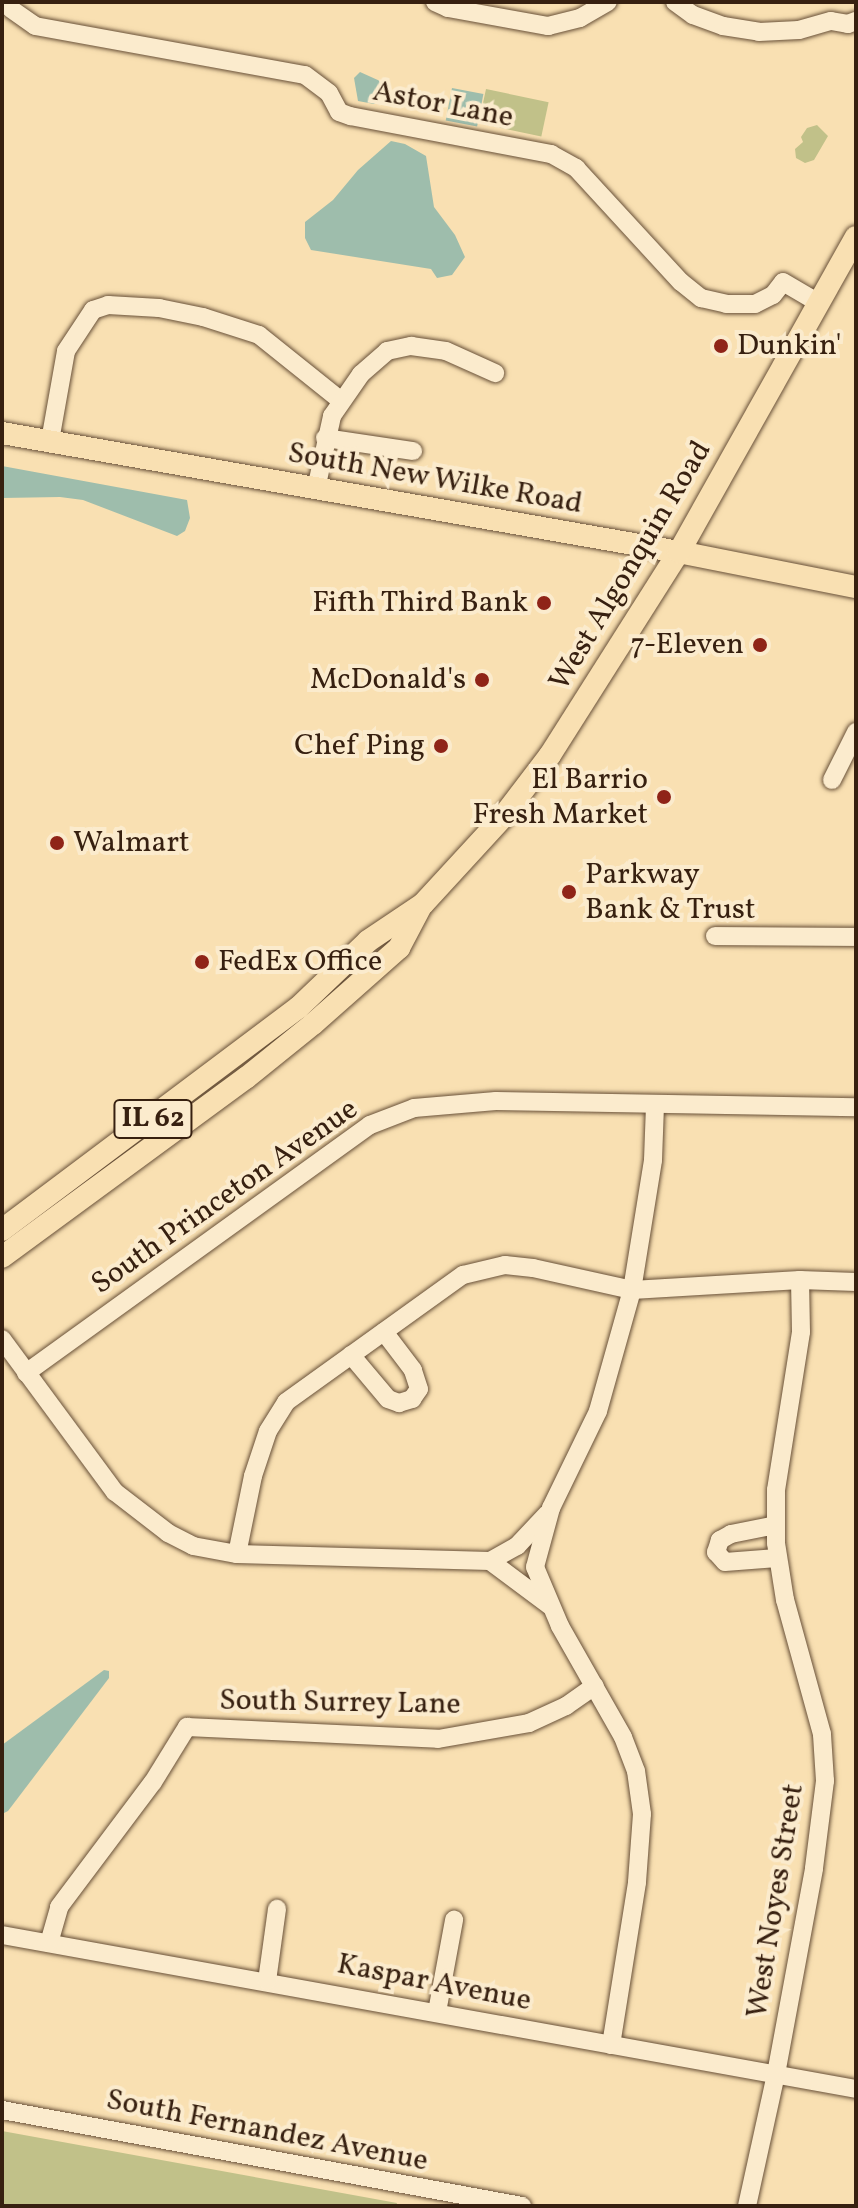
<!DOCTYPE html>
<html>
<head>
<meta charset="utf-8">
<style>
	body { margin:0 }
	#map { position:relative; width:858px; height:2208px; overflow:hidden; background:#f9e0b2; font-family:Vollkorn,serif }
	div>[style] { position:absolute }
	.green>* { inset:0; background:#c1c189; transform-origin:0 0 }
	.water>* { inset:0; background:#9ebdac; transform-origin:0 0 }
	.roads { filter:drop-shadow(0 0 2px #685038) drop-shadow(0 0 2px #685038) }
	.minor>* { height:18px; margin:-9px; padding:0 9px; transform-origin:9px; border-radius:9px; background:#fbebcd }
	.major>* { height:22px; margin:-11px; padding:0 11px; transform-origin:11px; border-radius:11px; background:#f9e0b2 }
	.dots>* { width:22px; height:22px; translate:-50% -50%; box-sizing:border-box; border:4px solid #fbebcd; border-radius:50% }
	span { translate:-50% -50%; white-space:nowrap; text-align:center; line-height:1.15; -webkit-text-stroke:8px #fbebcd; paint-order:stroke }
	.shield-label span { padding:2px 6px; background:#fbebcd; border:2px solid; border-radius:6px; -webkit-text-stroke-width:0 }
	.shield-label { font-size:28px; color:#372010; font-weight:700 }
	.street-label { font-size:30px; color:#372010 }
	.poi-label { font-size:30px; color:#372010 }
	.left { translate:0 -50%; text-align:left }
	.right { translate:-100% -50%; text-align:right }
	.frame { position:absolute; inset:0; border:4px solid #372010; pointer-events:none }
</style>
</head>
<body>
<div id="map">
	<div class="green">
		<i style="left:486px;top:89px;width:64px;height:35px;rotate:12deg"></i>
		<i style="clip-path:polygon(817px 125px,828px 136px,814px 160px,805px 163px,796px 158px,795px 149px,803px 142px,801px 137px,807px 128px)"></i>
		<i style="clip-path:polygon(2px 2131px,397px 2203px,396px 2206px,2px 2206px)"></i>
	</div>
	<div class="water">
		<i style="clip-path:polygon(360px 72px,380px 81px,380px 100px,374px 104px,358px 101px,354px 78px)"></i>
		<i style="left:452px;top:88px;width:32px;height:33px;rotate:11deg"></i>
		<i style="clip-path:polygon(391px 141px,405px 144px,426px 156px,434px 207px,455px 235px,465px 257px,452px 275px,437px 278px,431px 269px,311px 250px,305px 238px,305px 222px,333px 200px,358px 170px)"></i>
		<i style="clip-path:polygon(2px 466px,187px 500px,190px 518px,185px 531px,177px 536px,83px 500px,60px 497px,2px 498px)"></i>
		<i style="clip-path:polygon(104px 1670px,109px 1671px,109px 1678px,8px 1811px,2px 1814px,2px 1745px)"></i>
	</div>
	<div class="roads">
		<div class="minor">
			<i style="left:435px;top:2px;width:14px;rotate:25deg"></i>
			<i style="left:448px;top:8px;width:102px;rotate:10.2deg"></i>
			<i style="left:548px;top:26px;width:33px;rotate:-14deg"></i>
			<i style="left:580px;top:18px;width:32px;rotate:-30deg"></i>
			<i style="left:675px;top:2px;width:22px;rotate:36deg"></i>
			<i style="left:693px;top:15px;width:32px;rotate:20deg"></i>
			<i style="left:723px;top:26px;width:36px;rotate:9deg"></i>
			<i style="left:759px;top:32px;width:40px;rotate:-2.9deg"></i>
			<i style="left:799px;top:30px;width:33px;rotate:-16deg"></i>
			<i style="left:831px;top:21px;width:17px;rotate:10deg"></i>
			<i style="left:848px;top:24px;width:9px;rotate:-21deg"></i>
			<i style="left:11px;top:9px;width:29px;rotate:35deg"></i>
			<i style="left:35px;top:26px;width:274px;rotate:10.3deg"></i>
			<i style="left:305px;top:75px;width:30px;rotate:37deg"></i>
			<i style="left:329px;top:93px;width:21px;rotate:62deg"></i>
			<i style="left:339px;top:112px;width:12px;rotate:20deg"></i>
			<i style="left:350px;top:116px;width:205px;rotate:10.7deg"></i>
			<i style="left:551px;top:154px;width:29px;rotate:29deg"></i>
			<i style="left:576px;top:168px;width:155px;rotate:47.4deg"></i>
			<i style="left:681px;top:282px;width:26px;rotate:39deg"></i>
			<i style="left:701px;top:298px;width:26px;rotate:13deg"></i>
			<i style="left:726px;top:304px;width:29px"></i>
			<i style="left:755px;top:304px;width:20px;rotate:-27deg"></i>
			<i style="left:773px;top:295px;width:16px;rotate:-52deg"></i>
			<i style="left:783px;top:282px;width:42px;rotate:30.3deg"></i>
			<i style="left:325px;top:438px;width:89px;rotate:8.4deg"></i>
			<i style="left:50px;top:441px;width:91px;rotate:-79.9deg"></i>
			<i style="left:66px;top:351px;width:49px;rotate:-56.6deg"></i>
			<i style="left:93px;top:310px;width:16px;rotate:-18deg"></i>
			<i style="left:108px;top:305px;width:51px;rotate:3.4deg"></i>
			<i style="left:159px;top:308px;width:45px;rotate:11.6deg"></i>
			<i style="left:203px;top:317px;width:59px;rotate:17.8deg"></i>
			<i style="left:259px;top:335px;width:104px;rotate:38.7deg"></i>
			<i style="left:316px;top:489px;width:75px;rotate:-77.6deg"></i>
			<i style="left:332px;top:416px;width:51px;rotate:-55.4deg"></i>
			<i style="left:361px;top:374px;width:35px;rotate:-41deg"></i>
			<i style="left:387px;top:351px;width:25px;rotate:-12deg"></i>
			<i style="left:411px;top:346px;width:35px;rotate:8deg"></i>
			<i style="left:446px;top:351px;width:54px;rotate:24.2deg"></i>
			<i style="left:832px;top:780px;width:54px;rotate:-63.4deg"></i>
			<i style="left:715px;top:936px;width:141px;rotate:0.4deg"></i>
			<i style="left:2px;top:1339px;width:190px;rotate:53.6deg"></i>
			<i style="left:115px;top:1492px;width:67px;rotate:37.7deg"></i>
			<i style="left:168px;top:1533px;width:28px;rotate:27deg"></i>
			<i style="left:193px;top:1546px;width:45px;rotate:10.3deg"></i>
			<i style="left:237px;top:1554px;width:253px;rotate:1.6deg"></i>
			<i style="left:490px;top:1561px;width:31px;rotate:-29deg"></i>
			<i style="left:517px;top:1546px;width:44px;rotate:-46.8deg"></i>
			<i style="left:351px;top:1355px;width:57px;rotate:49.9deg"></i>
			<i style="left:388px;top:1399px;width:12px;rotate:20deg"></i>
			<i style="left:399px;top:1403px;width:14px;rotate:-17deg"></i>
			<i style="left:412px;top:1399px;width:12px;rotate:-55deg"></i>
			<i style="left:419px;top:1389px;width:20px;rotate:-108deg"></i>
			<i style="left:413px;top:1370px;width:48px;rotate:-127.3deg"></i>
			<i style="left:26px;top:1373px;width:424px;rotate:-35.8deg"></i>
			<i style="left:370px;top:1125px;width:47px;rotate:-21.1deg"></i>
			<i style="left:414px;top:1108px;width:82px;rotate:-4.9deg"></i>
			<i style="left:496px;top:1101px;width:360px;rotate:1deg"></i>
			<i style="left:776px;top:1525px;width:46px;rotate:168.7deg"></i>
			<i style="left:731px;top:1534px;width:13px;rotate:151deg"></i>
			<i style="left:720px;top:1540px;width:13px;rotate:108deg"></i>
			<i style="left:716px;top:1552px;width:13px;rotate:48deg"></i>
			<i style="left:725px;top:1562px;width:52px;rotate:-4.4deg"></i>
			<i style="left:237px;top:1554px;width:80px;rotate:-78.4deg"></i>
			<i style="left:253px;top:1476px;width:47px;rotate:-71.6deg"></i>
			<i style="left:268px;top:1431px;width:34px;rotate:-58deg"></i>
			<i style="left:286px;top:1402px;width:218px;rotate:-35.7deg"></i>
			<i style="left:463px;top:1275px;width:43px;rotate:-13.4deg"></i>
			<i style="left:505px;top:1265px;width:28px;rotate:6deg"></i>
			<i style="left:533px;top:1268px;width:101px;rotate:12.5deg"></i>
			<i style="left:632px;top:1290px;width:168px;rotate:-3.4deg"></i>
			<i style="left:800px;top:1280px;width:56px;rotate:2deg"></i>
			<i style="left:490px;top:1561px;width:74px;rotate:36.7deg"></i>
			<i style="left:2px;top:1935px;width:868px;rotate:10.22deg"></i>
			<i style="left:49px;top:1943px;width:37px;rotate:-74deg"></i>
			<i style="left:59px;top:1907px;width:156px;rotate:-53.1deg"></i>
			<i style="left:153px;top:1782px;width:65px;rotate:-58.3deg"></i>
			<i style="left:187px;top:1727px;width:251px;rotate:2.7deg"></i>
			<i style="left:438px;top:1739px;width:92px;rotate:-10deg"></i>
			<i style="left:529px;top:1723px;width:41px;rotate:-24.7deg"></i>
			<i style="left:566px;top:1706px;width:35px;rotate:-35deg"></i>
			<i style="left:267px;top:1981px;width:73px;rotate:-82.1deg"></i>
			<i style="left:437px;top:2012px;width:94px;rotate:-79.5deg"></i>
			<i style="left:611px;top:2045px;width:165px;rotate:-80.9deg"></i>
			<i style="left:637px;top:1882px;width:68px;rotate:-85.8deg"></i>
			<i style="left:642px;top:1814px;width:43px;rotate:-97.9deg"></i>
			<i style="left:636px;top:1771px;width:36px;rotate:-111deg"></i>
			<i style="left:623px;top:1737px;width:128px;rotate:-119.6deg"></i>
			<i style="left:560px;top:1626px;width:64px;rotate:-113deg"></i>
			<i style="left:535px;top:1567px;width:61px;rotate:-74.8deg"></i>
			<i style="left:551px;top:1508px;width:108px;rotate:-64.1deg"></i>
			<i style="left:598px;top:1411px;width:126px;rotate:-74.3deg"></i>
			<i style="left:632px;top:1290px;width:132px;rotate:-80.8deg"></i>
			<i style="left:653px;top:1160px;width:55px;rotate:-87.9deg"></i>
			<i style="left:2px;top:2110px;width:529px;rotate:10.46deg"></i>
			<i style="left:747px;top:2206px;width:135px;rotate:-77.6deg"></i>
			<i style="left:776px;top:2074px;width:209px;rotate:-79.5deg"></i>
			<i style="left:814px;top:1868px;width:88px;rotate:-82.8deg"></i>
			<i style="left:825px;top:1781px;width:47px;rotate:-93.7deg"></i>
			<i style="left:822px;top:1734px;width:139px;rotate:-105.4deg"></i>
			<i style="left:785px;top:1600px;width:58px;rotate:-99deg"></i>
			<i style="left:776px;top:1543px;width:53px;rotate:-90deg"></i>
			<i style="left:776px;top:1490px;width:160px;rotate:-81deg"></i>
			<i style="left:801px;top:1332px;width:52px;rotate:-91.1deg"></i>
		</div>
		<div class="major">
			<i style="left:2px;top:433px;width:687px;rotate:9.97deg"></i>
			<i style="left:679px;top:552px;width:180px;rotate:11.2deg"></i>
			<i style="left:2px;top:1230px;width:370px;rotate:-36.9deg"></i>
			<i style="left:298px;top:1008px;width:97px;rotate:-43.7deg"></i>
			<i style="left:368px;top:941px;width:66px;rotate:-33.9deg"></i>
			<i style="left:423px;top:904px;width:117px;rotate:-47.4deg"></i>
			<i style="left:502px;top:818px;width:79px;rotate:-52.7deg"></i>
			<i style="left:550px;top:755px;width:241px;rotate:-57.6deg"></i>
			<i style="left:679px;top:552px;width:361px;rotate:-60.7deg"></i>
			<i style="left:2px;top:1257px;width:303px;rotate:-36.3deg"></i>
			<i style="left:246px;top:1078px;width:86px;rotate:-38.9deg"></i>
			<i style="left:313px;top:1024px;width:115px;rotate:-41.5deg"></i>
			<i style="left:399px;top:948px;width:45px;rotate:-62.3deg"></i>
		</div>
	</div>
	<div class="dots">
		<i style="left:721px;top:346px;background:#8f2418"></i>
		<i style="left:544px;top:603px;background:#8f2418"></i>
		<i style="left:760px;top:645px;background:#8f2418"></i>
		<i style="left:482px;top:680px;background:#8f2418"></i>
		<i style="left:441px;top:746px;background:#8f2418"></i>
		<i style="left:664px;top:797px;background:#8f2418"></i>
		<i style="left:57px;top:843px;background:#8f2418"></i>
		<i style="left:569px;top:892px;background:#8f2418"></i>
		<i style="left:202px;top:962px;background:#8f2418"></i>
	</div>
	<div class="shield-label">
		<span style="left:153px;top:1119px">IL 62</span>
	</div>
	<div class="street-label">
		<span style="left:443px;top:105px;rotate:11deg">Astor Lane</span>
		<span style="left:435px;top:479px;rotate:10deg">South New Wilke Road</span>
		<span style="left:631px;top:566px;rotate:-59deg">West Algonquin Road</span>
		<span style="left:225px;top:1197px;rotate:-35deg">South Princeton Avenue</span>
		<span style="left:340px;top:1703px;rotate:1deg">South Surrey Lane</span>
		<span style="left:776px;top:1901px;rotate:-81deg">West Noyes Street</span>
		<span style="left:434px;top:1983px;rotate:11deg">Kaspar Avenue</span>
		<span style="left:267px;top:2131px;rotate:11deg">South Fernandez Avenue</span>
	</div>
	<div class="poi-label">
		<span class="left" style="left:737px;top:346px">Dunkin'</span>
		<span class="right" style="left:528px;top:603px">Fifth Third Bank</span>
		<span class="right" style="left:744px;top:645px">7-Eleven</span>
		<span class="right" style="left:466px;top:680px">McDonald's</span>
		<span class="right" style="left:425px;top:746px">Chef Ping</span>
		<span class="right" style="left:648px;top:797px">El Barrio<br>Fresh Market</span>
		<span class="left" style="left:73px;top:843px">Walmart</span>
		<span class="left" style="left:585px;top:892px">Parkway<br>Bank &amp; Trust</span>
		<span class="left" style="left:218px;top:962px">FedEx Office</span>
	</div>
	<div class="frame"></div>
</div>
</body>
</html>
